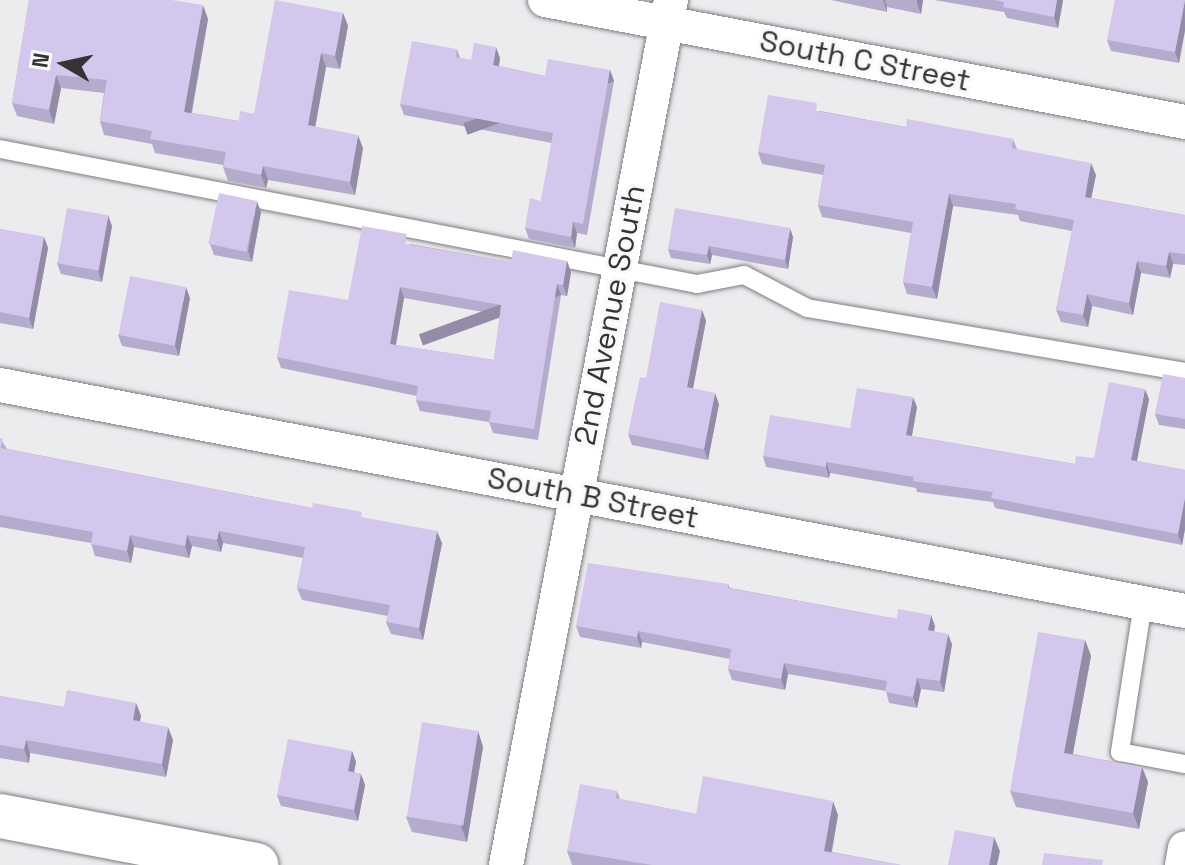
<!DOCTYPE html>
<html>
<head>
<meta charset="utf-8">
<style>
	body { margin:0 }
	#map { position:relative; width:1185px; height:865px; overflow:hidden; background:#ecebee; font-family:"Space Grotesk",sans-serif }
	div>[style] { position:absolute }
	.roads { filter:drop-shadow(0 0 2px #7e7d80) drop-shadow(0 0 2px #7e7d80) }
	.service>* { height:18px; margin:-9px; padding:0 9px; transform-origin:9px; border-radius:9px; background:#fff }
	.minor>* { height:34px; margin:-17px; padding:0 17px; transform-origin:17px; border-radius:17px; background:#fff }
	.tertiary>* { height:44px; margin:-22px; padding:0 22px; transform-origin:22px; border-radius:22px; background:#fff }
	.wall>* { inset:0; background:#b5abcc }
	.shaded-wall>* { inset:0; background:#948ba6; transform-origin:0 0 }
	.building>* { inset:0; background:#d3c7ed; transform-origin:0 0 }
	span { translate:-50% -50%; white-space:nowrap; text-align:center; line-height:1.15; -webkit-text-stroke:7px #f9f8fb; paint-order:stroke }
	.street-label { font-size:30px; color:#343335 }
	.north { position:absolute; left:24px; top:24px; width:80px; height:80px; -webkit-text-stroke:6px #f9f8fb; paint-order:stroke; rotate:279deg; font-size:22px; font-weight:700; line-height:32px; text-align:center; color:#343335 }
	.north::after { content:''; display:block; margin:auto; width:28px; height:36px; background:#343335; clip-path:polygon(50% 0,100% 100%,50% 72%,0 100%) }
</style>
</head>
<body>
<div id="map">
	<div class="roads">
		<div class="service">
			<i style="left:0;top:149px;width:710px;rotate:10.96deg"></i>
			<i style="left:697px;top:284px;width:48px;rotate:-10.8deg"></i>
			<i style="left:744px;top:275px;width:71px;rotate:27.6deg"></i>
			<i style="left:807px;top:308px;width:383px;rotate:9.6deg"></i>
			<i style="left:1143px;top:603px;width:151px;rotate:98.8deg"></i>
			<i style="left:1120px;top:752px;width:66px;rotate:10.5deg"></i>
		</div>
		<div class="minor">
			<i style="left:545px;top:0;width:652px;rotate:10.79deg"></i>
			<i style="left:0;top:385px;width:1206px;rotate:10.8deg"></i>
			<i style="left:506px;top:865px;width:881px;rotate:-79.2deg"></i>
			<i style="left:1182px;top:865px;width:17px;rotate:-80deg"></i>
		</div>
		<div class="tertiary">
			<i style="left:0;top:816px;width:261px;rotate:10.8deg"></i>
		</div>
	</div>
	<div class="wall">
		<i style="clip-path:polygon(29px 0,208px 19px,192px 113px,239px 121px,254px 114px,343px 13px,348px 26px,340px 69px,326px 67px,315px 127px,363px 148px,355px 195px,268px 180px,266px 188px,228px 181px,223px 167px,223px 165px,155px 153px,152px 144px,104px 135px,100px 121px,104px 93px,61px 88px,54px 124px,17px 116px,12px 103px)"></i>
		<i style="clip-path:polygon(831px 0,923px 0,921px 14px,887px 7px,887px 12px)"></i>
		<i style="clip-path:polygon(934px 0,1063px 0,1058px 28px,1007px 18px,1004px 12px)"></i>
		<i style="clip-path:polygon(1185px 0,1179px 63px,1111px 51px,1107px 40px)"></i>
		<i style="clip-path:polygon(457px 49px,460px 58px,471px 60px,500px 58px,499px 66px,545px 76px,610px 70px,614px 81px,587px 235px,577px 233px,575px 248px,529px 239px,525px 228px,541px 201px,552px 143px,404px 115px,400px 104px)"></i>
		<i style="clip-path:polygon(820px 111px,906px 127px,1013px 139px,1017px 149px,1096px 175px,1091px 198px,1185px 215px,1185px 265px,1173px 264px,1170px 278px,1141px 273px,1133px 315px,1092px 306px,1088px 327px,1061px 322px,1056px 310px,1072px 231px,1020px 221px,1018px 215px,953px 206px,937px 299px,907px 294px,903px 282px,911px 233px,822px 217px,818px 205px,823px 175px,762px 164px,758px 152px)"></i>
		<i style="clip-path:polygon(261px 212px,252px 262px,214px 255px,210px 244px)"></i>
		<i style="clip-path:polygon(112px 226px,102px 282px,61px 274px,57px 263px)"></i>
		<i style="clip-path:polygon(0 229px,44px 237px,48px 248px,33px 329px,0 323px)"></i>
		<i style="clip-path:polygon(793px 237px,788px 269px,712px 255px,710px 264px,671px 258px,668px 249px)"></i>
		<i style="clip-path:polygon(evenodd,410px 244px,511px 262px,567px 261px,571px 272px,567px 296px,561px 295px,538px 440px,493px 433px,489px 422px,420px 411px,416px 400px,417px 396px,281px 368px,277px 357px,348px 300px,410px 244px,404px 298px,500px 315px,494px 360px,396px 345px,404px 298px)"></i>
		<i style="clip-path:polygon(190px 298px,179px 356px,122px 346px,118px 335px)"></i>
		<i style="clip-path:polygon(702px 310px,706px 321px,693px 388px,719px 404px,708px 460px,632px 445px,628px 434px,646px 378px)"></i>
		<i style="clip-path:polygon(1185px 378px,1185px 429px,1159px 425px,1155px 414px)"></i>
		<i style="clip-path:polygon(1149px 399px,1137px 461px,1185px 470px,1185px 529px,1182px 545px,995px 508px,993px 502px,917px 492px,916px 488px,830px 473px,829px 478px,766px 467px,763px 456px,917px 407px,912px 436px,1075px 464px,1094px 458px)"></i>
		<i style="clip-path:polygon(0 438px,7px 449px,364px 518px,442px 543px,423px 640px,391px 634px,386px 622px,388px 616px,302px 600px,297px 588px,303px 558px,223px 543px,221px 552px,192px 546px,189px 558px,134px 547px,131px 563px,95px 556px,91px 543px,0 527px)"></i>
		<i style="clip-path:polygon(728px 584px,730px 588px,935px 626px,934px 631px,952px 644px,944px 692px,921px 689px,917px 708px,889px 703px,886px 691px,788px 674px,785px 690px,732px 680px,728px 669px,730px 659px,642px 642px,641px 648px,580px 637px,576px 626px)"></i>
		<i style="clip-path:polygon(1085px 640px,1091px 656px,1073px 754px,1142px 767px,1148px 782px,1139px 829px,1016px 807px,1010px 791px)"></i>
		<i style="clip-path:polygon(0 696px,64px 707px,136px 703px,141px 716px,140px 721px,173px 740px,166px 777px,30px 753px,29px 763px,0 758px)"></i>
		<i style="clip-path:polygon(478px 731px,483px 747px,467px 842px,412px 832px,406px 817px)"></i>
		<i style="clip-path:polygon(352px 751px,356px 762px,354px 772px,361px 774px,365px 785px,358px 821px,281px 806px,277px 795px)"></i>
		<i style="clip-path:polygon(617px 791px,620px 799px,696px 814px,838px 815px,832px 852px,901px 865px,572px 865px,567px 851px)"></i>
	</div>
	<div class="shaded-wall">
		<i style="clip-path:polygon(883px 0,885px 0,887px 7px,887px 12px)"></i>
		<i style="clip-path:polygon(917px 0,923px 0,921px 14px,917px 3px)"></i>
		<i style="clip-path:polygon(1057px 0,1063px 0,1058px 28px,1054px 17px)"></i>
		<i style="clip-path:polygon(1185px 0,1185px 31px,1179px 63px,1175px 52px)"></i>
		<i style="clip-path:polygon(203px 5px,208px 19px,189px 125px,184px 112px)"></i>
		<i style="clip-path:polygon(343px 13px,348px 26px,340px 69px,335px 56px)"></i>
		<i style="clip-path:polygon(496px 47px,500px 58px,497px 76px,493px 65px)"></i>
		<i style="clip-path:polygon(321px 53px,326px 67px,313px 139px,308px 125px)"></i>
		<i style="left:610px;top:70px;width:12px;height:156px;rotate:70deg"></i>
		<i style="clip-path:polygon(56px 75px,61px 88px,54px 124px,49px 110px)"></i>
		<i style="clip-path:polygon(358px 135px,363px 148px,355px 195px,350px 182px)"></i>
		<i style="clip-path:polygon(1091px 163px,1096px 175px,1089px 209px,1085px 197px)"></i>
		<i style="clip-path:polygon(263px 166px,268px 180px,266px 188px,261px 175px)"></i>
		<i style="clip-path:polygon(949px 194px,953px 206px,937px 299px,932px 287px)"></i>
		<i style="clip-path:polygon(257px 201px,261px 212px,252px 262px,248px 251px)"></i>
		<i style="clip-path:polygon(108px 215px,112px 226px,102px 282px,98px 271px)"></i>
		<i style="clip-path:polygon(573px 222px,577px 233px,575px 248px,571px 237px)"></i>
		<i style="clip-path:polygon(790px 228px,793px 237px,788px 269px,785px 260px)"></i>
		<i style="clip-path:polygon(44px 237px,48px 248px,33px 329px,29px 318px)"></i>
		<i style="clip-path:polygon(709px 246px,712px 255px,710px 264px,707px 255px)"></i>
		<i style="clip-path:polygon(1169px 252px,1173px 264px,1170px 278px,1166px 266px)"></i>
		<i style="clip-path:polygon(567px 261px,571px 272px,567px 296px,563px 285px)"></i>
		<i style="clip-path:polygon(1137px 261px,1141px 273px,1133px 315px,1129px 303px)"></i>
		<i style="left:557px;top:284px;width:12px;height:147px;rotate:70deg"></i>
		<i style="clip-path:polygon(186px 287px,190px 298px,179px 356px,175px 345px)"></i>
		<i style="clip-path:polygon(400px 287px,404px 298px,394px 355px,390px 344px)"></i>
		<i style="clip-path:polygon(1087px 294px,1092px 306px,1088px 327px,1083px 315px)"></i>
		<i style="clip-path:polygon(702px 310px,706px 321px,691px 398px,687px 387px)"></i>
		<i style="clip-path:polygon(1145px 389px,1149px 399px,1135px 470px,1131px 460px)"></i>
		<i style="clip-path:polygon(715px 393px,719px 404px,708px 460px,704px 449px)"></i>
		<i style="clip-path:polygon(913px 397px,917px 407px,910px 445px,906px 435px)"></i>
		<i style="clip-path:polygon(826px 462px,830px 473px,829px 478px,826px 467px)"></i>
		<i style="clip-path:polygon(1185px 498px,1185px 529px,1182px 545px,1178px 534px)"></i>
		<i style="clip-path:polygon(219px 531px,223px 543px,221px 552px,217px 540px)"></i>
		<i style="clip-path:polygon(437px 531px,442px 543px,423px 640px,419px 628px)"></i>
		<i style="clip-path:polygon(130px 535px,134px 547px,131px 563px,127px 551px)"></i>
		<i style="clip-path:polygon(187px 535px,192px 546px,189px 558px,185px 546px)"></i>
		<i style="clip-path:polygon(931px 615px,935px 626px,932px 641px,928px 630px)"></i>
		<i style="clip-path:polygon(638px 631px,642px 642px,641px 648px,637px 637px)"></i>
		<i style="clip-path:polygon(948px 634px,952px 644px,944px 692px,940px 681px)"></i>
		<i style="clip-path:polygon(1085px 640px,1091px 656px,1070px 769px,1064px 753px)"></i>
		<i style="clip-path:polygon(784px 663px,788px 674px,785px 690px,781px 679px)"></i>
		<i style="clip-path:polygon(917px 678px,921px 689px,917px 708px,913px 697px)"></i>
		<i style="clip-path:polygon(136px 703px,141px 716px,137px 733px,133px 720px)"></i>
		<i style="clip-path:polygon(168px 727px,173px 740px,166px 777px,162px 764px)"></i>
		<i style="clip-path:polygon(478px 731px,483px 747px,467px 842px,461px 826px)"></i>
		<i style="clip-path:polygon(26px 740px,30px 753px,29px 763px,24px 749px)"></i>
		<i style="clip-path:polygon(352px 751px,356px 762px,352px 782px,348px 771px)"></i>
		<i style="clip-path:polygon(1142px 767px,1148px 782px,1139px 829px,1133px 813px)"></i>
		<i style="clip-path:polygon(361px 774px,365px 785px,358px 821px,354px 810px)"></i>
		<i style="clip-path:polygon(833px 801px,838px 815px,829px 865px,824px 851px)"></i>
		<i style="clip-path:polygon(994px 837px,1000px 851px,997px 865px,989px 865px)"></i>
	</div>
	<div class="building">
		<i style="clip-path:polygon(29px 0,172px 0,203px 5px,184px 112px,239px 121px,240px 111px,254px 114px,275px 0,343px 13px,335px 56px,321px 53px,308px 125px,358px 135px,350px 182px,263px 166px,261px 175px,223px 167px,226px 152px,150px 139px,152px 131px,100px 121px,107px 80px,56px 75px,49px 110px,12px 103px)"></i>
		<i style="clip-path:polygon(994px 0,1057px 0,1054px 17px,1003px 7px,1004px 2px)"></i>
		<i style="clip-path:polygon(1115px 0,1185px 0,1175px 52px,1107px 40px)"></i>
		<i style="clip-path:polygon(412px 41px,457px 49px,456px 57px,471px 60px,474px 43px,496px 47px,493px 65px,545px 76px,548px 59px,610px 70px,583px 224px,573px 222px,571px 237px,525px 228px,530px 198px,541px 201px,553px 133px,400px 104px)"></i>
		<i style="clip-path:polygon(768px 95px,817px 103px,816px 111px,906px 127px,907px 119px,1013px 139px,1012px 148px,1091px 163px,1085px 197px,1185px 215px,1185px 254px,1169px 252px,1166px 266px,1137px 261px,1129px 303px,1087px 294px,1083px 315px,1056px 310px,1074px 220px,1015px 209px,1016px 204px,949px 194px,932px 287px,903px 282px,913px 222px,818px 205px,825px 165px,758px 152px)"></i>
		<i style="left:219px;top:193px;width:39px;height:52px;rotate:12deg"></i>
		<i style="left:67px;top:208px;width:42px;height:56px;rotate:10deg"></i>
		<i style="clip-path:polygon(675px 208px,790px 228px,785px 260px,709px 246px,707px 255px,668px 249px)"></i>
		<i style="clip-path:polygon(evenodd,362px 226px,407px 234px,405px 244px,511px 262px,513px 250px,567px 261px,563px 285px,557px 284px,534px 429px,489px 422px,491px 411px,416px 400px,418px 386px,277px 357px,289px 290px,348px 300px,362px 226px,400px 287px,501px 305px,494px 360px,390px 344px,400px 287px)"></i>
		<i style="clip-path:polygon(0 229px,44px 237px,29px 318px,0 312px)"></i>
		<i style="left:130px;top:276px;width:57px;height:60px;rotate:11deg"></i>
		<i style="clip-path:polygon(660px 302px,702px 310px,687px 387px,715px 393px,704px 449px,628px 434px,640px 377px,646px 378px)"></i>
		<i style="clip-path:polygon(1163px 374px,1185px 378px,1185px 419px,1155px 414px)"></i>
		<i style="clip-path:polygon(1109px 382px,1145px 389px,1131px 460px,1185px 470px,1185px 498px,1178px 534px,991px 498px,993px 492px,913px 481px,914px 477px,826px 462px,826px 467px,763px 456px,770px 415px,850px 428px,857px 388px,913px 397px,906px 435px,1075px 464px,1076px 456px,1094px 458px)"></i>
		<i style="clip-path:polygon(0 438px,3px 438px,1px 448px,312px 508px,313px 503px,362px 512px,361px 517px,437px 531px,419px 628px,386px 622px,390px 605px,297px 588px,305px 547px,219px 531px,217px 540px,187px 535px,185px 546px,130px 535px,127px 551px,91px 544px,93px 532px,0 515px)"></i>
		<i style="clip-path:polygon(588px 563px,728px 584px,728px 588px,897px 619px,898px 609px,931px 615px,928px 630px,948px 634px,940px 681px,917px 678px,913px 697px,885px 692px,887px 681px,784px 663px,781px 679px,728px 669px,731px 649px,638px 631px,637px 637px,576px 626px)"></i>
		<i style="clip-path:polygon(1038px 632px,1085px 640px,1064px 753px,1142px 767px,1133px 813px,1010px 791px)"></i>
		<i style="clip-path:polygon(67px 690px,136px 703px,133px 720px,168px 727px,162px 764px,26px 740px,24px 749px,0 745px,0 696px,64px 707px)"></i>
		<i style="left:422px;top:722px;width:57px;height:96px;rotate:9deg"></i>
		<i style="clip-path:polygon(288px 739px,352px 751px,348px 771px,361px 774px,354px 810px,277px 795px)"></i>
		<i style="clip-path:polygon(703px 776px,833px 801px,824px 851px,901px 865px,652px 865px,567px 851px,580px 784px,617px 791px,616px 798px,696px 814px)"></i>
		<i style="clip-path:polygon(955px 830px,994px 837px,989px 865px,948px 865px)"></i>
		<i style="clip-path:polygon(1044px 853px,1103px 860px,1102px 865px,1042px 865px)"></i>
	</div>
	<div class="street-label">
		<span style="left:865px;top:61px;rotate:11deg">South C Street</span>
		<span style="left:610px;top:315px;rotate:-79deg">2nd Avenue South</span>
		<span style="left:593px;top:498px;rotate:11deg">South B Street</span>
	</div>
	<div class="north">N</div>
</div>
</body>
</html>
